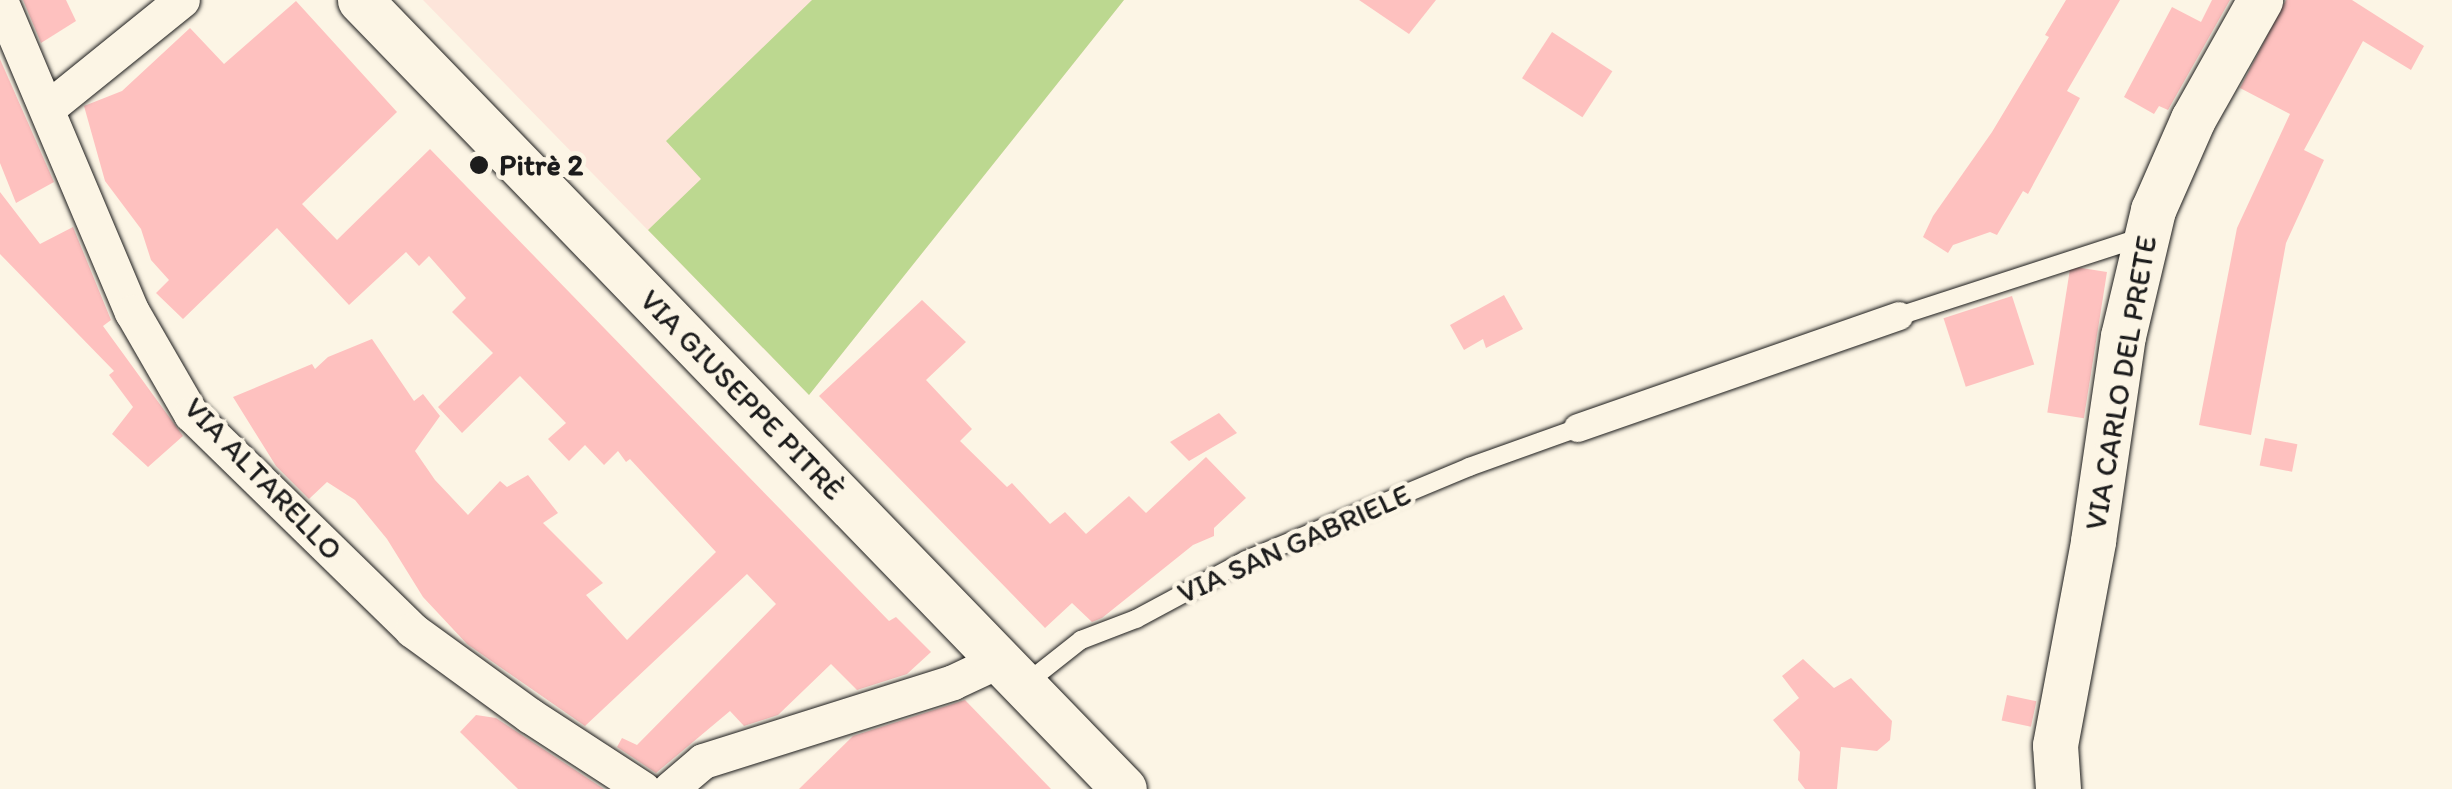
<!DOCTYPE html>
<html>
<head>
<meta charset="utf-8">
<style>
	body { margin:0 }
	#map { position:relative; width:2452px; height:789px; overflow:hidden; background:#fcf5e5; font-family:Itim,sans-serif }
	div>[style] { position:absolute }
	.built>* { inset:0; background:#fde5da }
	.green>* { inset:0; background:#bcd890 }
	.building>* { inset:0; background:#fec1bf; transform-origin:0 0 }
	.roads { filter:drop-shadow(0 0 2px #1c1c1c) drop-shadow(0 0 2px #1c1c1c) }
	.service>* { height:18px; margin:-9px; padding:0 9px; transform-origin:9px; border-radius:9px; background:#fcf5e5 }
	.pedestrian>* { height:28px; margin:-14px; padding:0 14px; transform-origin:14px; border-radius:14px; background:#fcf5e5 }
	.minor>* { height:35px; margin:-17.5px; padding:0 17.5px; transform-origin:17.5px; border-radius:17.5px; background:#fcf5e5 }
	.tertiary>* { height:45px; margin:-22.5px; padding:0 22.5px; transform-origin:22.5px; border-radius:22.5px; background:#fcf5e5 }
	.dots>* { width:28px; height:28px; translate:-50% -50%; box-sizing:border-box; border:5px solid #fcf5e5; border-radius:50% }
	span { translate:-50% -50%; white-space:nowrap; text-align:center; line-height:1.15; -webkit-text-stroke:9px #fcf5e5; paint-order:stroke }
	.poi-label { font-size:30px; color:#1c1c1c; font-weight:700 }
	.left { translate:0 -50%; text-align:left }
	.street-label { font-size:30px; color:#1c1c1c }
</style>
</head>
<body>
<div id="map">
	<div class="built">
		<i style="clip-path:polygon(423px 0,1124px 0,809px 395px)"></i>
	</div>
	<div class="green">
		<i style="clip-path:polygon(812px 0,1124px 0,809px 395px,648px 230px,701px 179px,666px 141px)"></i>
	</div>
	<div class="building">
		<i style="clip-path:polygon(23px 0,66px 0,76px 21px,41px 43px)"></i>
		<i style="clip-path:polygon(1359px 0,1436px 0,1409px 34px)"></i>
		<i style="clip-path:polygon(2066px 0,2120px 0,2067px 91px,2080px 98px,2028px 194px,2023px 191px,1997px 235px,1990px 232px,1953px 245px,1948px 253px,1923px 237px,1933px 216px,1992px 132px,2049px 37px,2045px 35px)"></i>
		<i style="clip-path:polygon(2212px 0,2230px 0,2168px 110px,2159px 106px,2154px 114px,2124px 97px,2172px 7px,2201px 22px)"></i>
		<i style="clip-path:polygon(2286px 0,2352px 0,2424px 46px,2411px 70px,2363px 41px,2304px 150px,2324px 160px,2286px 243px,2251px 435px,2199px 425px,2237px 228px,2290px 114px,2240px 88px)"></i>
		<i style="clip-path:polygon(296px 1px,397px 112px,302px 204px,337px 240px,430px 149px,889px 621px,896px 617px,931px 652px,907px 674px,857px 690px,831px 664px,778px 715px,744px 726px,730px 711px,656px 773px,617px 747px,622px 738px,637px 745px,776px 604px,747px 574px,585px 726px,467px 644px,423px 597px,387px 539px,355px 500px,327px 482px,309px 499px,276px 466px,233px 397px,312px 364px,315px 369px,328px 357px,372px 339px,414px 401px,423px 394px,440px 416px,415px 451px,435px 480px,468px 515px,500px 481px,507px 487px,528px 475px,558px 513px,543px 523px,603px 583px,586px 595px,627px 640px,716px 552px,630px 459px,626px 462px,618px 451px,604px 465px,585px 445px,569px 461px,548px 439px,566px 423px,520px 376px,462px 433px,438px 407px,493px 353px,452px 312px,466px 298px,429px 256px,419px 266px,406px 252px,349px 305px,277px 228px,183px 319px,156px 293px,169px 280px,151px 260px,141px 229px,105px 181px,84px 106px,122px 91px,190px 28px,224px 64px)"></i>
		<i style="left:1552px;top:32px;width:72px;height:55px;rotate:33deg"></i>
		<i style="clip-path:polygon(0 59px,54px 182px,16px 203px,0 163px)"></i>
		<i style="clip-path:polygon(0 192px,40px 244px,73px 227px,111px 320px,103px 326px,183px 436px,148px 467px,112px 434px,133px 407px,109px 375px,114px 371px,0 254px)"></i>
		<i style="left:2107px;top:272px;width:148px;height:37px;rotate:99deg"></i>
		<i style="clip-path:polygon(1504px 295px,1523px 329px,1486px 348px,1483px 339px,1464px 350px,1450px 325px)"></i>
		<i style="left:2012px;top:296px;width:72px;height:72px;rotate:72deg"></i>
		<i style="clip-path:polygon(922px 300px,966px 342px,926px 380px,972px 429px,960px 441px,1007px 487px,1012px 483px,1050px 524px,1065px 512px,1086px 534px,1129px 496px,1146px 513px,1206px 457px,1246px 498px,1214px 528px,1214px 536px,1193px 545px,1102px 618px,1092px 622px,1072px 603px,1045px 628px,819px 396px)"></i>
		<i style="clip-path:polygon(1219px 413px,1237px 433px,1189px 461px,1170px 442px)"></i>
		<i style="left:2265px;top:438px;width:33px;height:28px;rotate:11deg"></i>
		<i style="clip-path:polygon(1803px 659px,1834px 688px,1851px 678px,1892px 721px,1890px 740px,1877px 751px,1841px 747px,1837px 789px,1805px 789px,1798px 780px,1800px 752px,1773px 720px,1799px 698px,1782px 676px)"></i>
		<i style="left:2007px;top:695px;width:30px;height:26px;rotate:12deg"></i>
		<i style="clip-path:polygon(965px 700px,1051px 789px,799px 789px,853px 736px)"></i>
		<i style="clip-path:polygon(476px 715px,496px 718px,604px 789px,518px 789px,460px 732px)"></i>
	</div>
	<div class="roads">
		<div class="service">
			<i style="left:1899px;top:316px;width:256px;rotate:-18deg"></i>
			<i style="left:1024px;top:685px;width:73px;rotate:-38.3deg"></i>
			<i style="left:1081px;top:640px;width:59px;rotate:-20.9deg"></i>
			<i style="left:1136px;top:619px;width:125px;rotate:-28.2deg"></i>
			<i style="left:1246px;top:560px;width:242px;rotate:-22.6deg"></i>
			<i style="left:1469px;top:467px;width:116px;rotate:-19.7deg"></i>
		</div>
		<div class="pedestrian">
			<i style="left:1578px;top:428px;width:340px;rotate:-19.2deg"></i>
		</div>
		<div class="minor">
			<i style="left:0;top:0;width:339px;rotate:67.1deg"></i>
			<i style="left:132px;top:312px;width:118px;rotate:60deg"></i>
			<i style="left:191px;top:414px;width:309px;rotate:44.3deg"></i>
			<i style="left:412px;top:630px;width:145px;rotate:36deg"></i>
			<i style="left:529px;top:715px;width:136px;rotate:33deg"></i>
			<i style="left:48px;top:108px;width:172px;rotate:-38.9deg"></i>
			<i style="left:670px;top:789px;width:43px;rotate:-40.3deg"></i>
			<i style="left:703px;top:761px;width:262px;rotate:-17.5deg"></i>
			<i style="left:953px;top:682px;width:52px;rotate:-25.1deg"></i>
		</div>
		<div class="tertiary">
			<i style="left:360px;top:0;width:1098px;rotate:45.92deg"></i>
			<i style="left:2058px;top:789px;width:44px;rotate:-93.9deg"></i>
			<i style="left:2055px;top:745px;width:208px;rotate:-79.4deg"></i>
			<i style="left:2093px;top:541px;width:207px;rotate:-81.7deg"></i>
			<i style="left:2123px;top:336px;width:130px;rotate:-76.6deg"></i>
			<i style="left:2153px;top:210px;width:99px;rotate:-66.3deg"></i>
			<i style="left:2193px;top:119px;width:137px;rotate:-60.6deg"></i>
		</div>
	</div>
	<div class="dots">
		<i style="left:479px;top:165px;background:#1c1c1c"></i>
	</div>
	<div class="poi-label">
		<span class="left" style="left:499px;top:165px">Pitrè 2</span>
	</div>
	<div class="street-label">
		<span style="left:2121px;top:383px;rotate:-80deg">VIA CARLO DEL PRETE</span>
		<span style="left:742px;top:395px;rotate:46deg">VIA GIUSEPPE PITRÈ</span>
		<span style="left:263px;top:479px;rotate:46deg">VIA ALTARELLO</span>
		<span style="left:1294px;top:544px;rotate:-24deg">VIA SAN GABRIELE</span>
	</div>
</div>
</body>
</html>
